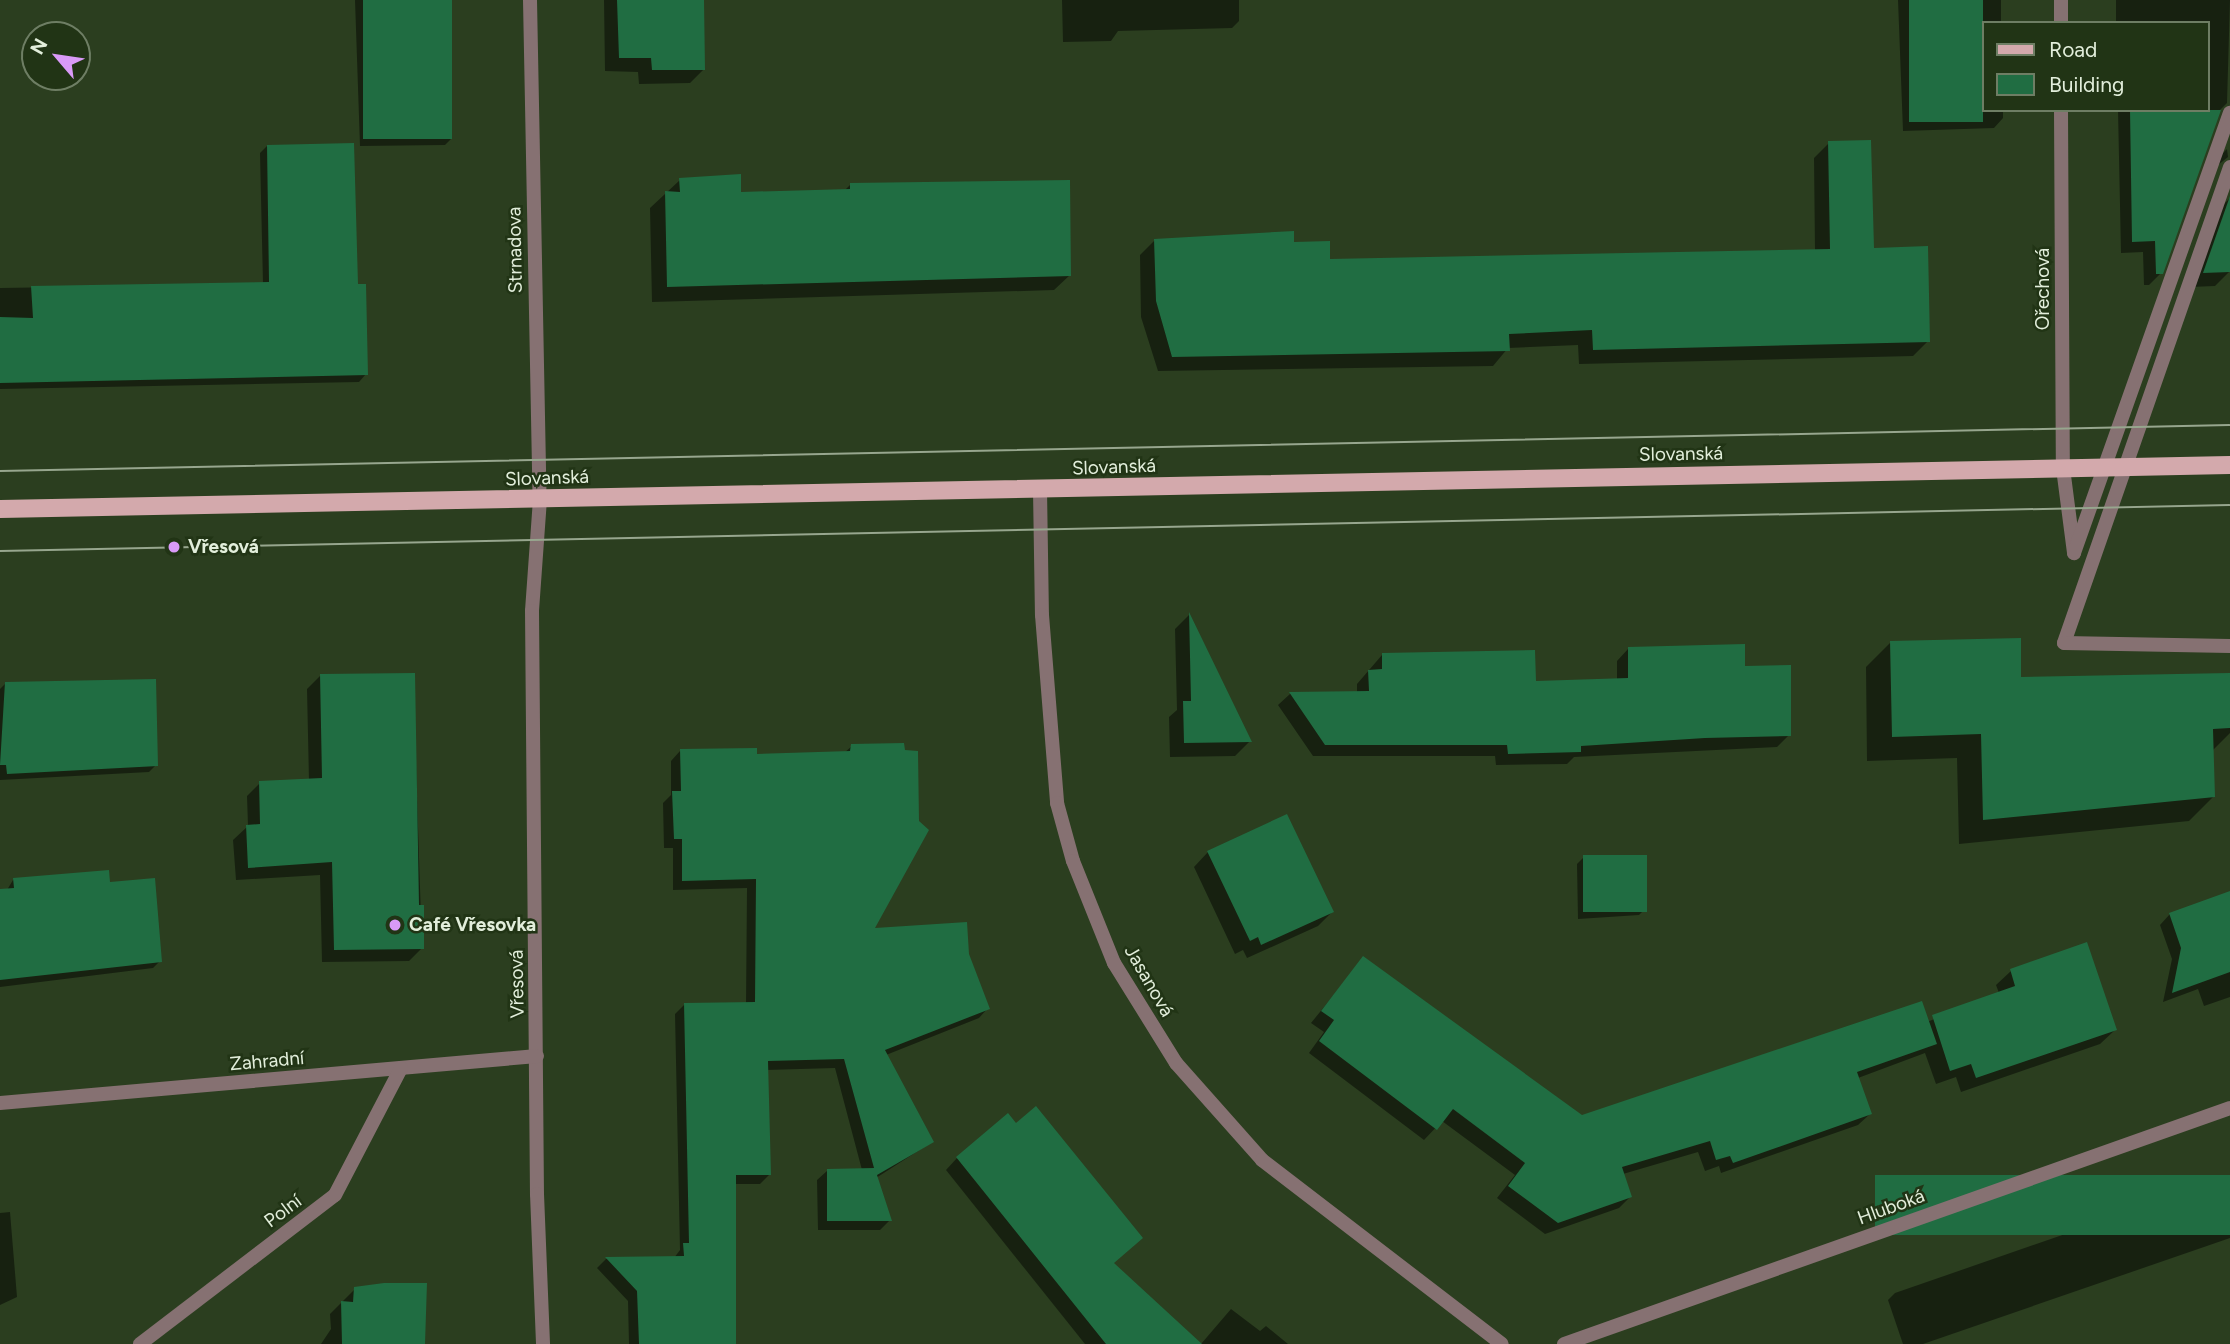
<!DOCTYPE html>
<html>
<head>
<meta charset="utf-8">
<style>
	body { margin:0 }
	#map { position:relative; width:2230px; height:1344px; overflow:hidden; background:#2b3e1f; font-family:Figtree,sans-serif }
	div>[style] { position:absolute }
	.shadow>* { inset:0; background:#0007 }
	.building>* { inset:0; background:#206d42; transform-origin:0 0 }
	.service>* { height:14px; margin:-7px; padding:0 7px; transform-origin:7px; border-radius:7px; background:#867172 }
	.minor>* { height:14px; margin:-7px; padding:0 7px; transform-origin:7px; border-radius:7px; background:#867172 }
	.primary>* { height:18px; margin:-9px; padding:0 9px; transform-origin:9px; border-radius:9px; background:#d3a9ac }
	.tram>* { height:2px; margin:-1px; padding:0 1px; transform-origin:1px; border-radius:1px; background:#97a68e }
	.dots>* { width:19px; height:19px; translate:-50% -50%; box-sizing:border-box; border:4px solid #213415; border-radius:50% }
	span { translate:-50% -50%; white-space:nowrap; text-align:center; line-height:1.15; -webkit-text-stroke:5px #213415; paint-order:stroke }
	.street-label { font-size:19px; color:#e2eedb }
	.poi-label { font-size:19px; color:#e2eedb; font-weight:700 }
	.left { translate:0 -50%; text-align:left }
	.legend { position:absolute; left:1982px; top:21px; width:228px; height:91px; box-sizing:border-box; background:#213415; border:2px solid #6e7e64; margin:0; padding:9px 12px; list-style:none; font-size:21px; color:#e2eedb }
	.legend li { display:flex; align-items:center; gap:14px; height:35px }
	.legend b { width:35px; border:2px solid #6e7e64 }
	.north { position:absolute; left:21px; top:21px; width:70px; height:70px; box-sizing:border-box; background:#213415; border:2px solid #6e7e64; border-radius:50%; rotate:299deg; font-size:19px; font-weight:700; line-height:28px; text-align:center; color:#e2eedb }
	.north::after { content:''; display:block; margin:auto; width:24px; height:32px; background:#d99af7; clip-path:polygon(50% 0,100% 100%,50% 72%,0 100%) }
</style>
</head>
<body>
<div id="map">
	<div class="shadow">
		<i style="clip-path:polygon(355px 0,449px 0,452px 138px,445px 145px,360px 146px)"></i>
		<i style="clip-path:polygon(604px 0,703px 0,704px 69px,690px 83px,639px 84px,638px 72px,605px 71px)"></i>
		<i style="clip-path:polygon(1062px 0,1239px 0,1239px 21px,1232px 28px,1118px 31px,1111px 41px,1063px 42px)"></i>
		<i style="clip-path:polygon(1898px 0,2001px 0,2001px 23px,1983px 23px,1983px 110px,2003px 110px,2003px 118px,1994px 128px,1903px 131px)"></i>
		<i style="clip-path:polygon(2116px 0,2230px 0,2227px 103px,2219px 111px,2161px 273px,2149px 285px,2144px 285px,2143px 252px,2121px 253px,2118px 110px,2207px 110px,2207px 23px,2116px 23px)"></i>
		<i style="clip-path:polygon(1829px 143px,1872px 249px,1928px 341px,1913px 356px,1579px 364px,1578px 345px,1508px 348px,1493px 366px,1158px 371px,1141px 317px,1140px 255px,1155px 240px,1293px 244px,1328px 260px,1815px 251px,1814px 158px)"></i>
		<i style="clip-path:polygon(267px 146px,356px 286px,366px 374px,359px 382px,0 389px,0 288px,263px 284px,260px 153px)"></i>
		<i style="clip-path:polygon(2227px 149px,2228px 157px,2218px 165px,2222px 154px)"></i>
		<i style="clip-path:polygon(680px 180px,739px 193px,844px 191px,851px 184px,1070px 275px,1054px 290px,652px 302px,650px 208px)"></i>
		<i style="clip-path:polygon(2229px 199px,2230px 271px,2215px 286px,2190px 287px,2216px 212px)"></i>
		<i style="clip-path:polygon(1189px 615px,1250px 741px,1235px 756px,1170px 757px,1169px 717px,1177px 710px,1175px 629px)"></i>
		<i style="clip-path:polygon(1890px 643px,2020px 679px,2230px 674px,2230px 733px,2212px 751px,2213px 797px,2189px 821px,1959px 844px,1957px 758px,1867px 761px,1866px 667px)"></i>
		<i style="clip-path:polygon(1628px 649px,1744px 668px,1789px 735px,1777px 747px,1574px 757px,1567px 764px,1496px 765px,1495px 756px,1313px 756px,1278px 705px,1290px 694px,1357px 693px,1357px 684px,1382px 655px,1534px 682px,1617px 680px,1617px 661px)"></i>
		<i style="clip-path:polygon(413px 674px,422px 948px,409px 961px,322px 962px,320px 875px,236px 880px,233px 840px,248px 826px,247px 796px,260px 783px,309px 781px,307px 689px,320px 676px)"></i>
		<i style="clip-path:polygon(5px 684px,156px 765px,149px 772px,0 780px,0 689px)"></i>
		<i style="clip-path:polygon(852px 746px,872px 930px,967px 955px,988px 1008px,979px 1018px,886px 1055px,932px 1142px,876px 1178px,890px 1220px,880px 1230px,818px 1230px,817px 1180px,827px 1171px,862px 1170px,835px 1068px,766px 1070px,770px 1174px,760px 1184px,735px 1184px,735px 1344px,629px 1344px,628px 1301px,597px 1268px,606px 1259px,674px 1258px,680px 1250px,675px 1014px,685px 1004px,746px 1004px,747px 888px,673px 890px,673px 848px,664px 848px,663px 803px,671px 795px,671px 761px,680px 751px,755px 756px,844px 753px)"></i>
		<i style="clip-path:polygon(1208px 852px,1332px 912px,1318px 926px,1247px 958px,1243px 950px,1235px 954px,1194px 867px)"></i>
		<i style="clip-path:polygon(1584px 857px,1646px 908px,1639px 915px,1578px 919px,1577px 864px)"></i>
		<i style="clip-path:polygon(13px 880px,109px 884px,160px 961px,153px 968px,0 987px,0 891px,7px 890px)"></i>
		<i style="clip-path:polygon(2230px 893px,2230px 997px,2204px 1006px,2198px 989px,2163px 1002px,2172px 959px,2160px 925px,2170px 914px)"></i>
		<i style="clip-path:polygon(1364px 958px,1581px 1116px,1927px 1022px,1999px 993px,1996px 985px,2011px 971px,2115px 1030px,2100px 1044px,1961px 1092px,1956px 1077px,1936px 1084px,1925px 1053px,1858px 1078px,1870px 1114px,1858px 1125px,1721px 1173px,1719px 1166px,1705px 1171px,1698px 1152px,1623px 1174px,1630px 1197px,1619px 1208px,1545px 1234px,1497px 1198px,1515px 1175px,1442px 1121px,1424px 1140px,1309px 1053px,1324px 1032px,1311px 1023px)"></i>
		<i style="clip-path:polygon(957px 1158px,1112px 1264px,1200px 1344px,1085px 1344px,946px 1170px)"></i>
		<i style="clip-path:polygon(2230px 1177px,2230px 1238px,1923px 1344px,1903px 1344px,1888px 1300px,1895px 1293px)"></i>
		<i style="clip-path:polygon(10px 1212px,17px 1297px,0 1305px,0 1213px)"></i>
		<i style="clip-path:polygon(425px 1285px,425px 1344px,321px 1344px,331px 1329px,330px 1314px,355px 1289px)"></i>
		<i style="clip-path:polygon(1231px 1309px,1260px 1331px,1266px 1326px,1288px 1344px,1201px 1344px)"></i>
	</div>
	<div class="building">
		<i style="left:363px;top:0;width:89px;height:139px"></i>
		<i style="clip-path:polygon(617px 0,704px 0,705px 70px,652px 70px,651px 58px,619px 58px)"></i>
		<i style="left:1909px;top:0;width:74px;height:122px"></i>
		<i style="clip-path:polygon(2130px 110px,2221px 110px,2163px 274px,2156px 274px,2155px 241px,2132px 242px)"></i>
		<i style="clip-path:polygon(1871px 140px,1874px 248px,1928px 246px,1930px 342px,1593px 350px,1592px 330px,1509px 334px,1510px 351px,1172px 357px,1156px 301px,1154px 239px,1294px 231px,1294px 242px,1330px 241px,1330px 259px,1830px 249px,1828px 141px)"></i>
		<i style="clip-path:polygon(354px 143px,358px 284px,366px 284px,368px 375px,0 383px,0 317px,33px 318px,31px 286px,269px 282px,267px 145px)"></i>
		<i style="clip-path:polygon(741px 174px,741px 192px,850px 189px,850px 183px,1070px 180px,1071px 276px,667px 287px,665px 191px,680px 192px,679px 178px)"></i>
		<i style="clip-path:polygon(2230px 196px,2230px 272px,2203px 273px)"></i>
		<i style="clip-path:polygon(1189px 612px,1252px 742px,1184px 743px,1183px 701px,1191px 701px)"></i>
		<i style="clip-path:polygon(2021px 638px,2021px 677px,2230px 673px,2230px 728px,2213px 729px,2215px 797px,1983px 820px,1981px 734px,1892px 737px,1890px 641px)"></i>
		<i style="clip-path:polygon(1745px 644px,1745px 666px,1791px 665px,1791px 736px,1705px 738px,1581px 746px,1581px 752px,1508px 754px,1507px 745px,1325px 745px,1289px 692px,1369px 691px,1368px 670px,1382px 669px,1382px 653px,1535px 650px,1536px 681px,1628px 678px,1628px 647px)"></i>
		<i style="clip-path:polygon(415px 673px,419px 905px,424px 905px,424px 949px,334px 950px,332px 862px,248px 868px,246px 825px,260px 824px,259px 781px,322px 778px,320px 674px)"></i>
		<i style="clip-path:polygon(156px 679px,158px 766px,7px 774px,6px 765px,0 765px,5px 682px)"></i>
		<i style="clip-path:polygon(904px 743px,905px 750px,918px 751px,919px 821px,929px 830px,875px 928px,967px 922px,969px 954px,990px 1009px,885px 1050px,934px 1142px,877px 1175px,892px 1221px,827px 1221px,827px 1169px,874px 1168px,844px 1059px,768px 1061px,771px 1175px,736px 1175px,736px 1344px,639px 1344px,637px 1291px,605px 1257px,684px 1256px,683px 1243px,689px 1243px,684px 1003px,755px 1002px,756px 879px,682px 881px,682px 839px,674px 839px,672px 791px,681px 791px,680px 749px,757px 748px,757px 754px,850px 751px,851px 744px)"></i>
		<i style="clip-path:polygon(1287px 814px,1334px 912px,1261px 945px,1258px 937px,1250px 941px,1207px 851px)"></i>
		<i style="left:1583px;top:855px;width:64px;height:57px"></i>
		<i style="clip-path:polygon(109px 870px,110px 882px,155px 878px,162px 962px,0 980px,0 889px,14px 888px,13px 878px)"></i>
		<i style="clip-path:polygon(2230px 891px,2230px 972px,2172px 993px,2181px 948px,2169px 913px)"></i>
		<i style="clip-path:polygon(2087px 942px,2117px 1030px,1976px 1078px,1971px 1064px,1950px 1071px,1932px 1015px,2015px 986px,2010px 969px)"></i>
		<i style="clip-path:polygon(1363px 956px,1582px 1115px,1922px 1001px,1937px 1044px,1857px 1072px,1872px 1114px,1733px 1163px,1730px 1156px,1716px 1160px,1710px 1141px,1622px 1167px,1632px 1197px,1558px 1223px,1508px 1186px,1525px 1163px,1453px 1109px,1437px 1130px,1319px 1041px,1334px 1020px,1321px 1011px)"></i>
		<i style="clip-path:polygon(1036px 1106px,1143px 1238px,1114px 1263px,1202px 1344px,1106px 1344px,956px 1157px,1008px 1113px,1016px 1123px)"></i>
		<i style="left:2230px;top:1175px;width:60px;height:355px;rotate:90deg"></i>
		<i style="clip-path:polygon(384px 1283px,427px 1283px,425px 1344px,342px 1344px,341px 1301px,353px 1302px,354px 1287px)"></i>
	</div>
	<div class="service">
		<i style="left:2230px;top:167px;width:504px;rotate:109.23deg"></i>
		<i style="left:2064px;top:643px;width:166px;rotate:1deg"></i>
		<i style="left:2063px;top:468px;width:86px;rotate:82.6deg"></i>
		<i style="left:2074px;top:553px;width:467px;rotate:-70.5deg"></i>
	</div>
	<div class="minor">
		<i style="left:530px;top:0;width:499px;rotate:88.9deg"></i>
		<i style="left:540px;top:499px;width:112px;rotate:94.1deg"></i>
		<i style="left:532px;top:611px;width:583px;rotate:89.51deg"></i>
		<i style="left:537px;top:1194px;width:150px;rotate:87.7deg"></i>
		<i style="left:2061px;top:0;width:23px;rotate:90deg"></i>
		<i style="left:2061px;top:110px;width:358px;rotate:89.7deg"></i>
		<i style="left:1040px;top:490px;width:125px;rotate:89.1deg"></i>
		<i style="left:1042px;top:615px;width:189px;rotate:85.4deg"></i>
		<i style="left:1057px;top:803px;width:60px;rotate:74.6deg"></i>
		<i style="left:1073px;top:861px;width:110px;rotate:68.1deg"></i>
		<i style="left:1114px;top:963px;width:118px;rotate:58.2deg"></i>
		<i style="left:1176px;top:1063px;width:130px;rotate:48.4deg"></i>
		<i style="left:1262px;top:1160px;width:302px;rotate:37.5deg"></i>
		<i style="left:0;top:1103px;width:539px;rotate:-5deg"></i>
		<i style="left:140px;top:1344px;width:245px;rotate:-37.4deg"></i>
		<i style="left:335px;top:1195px;width:143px;rotate:-62.5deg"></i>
		<i style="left:1564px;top:1344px;width:707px;rotate:-19.51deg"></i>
	</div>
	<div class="primary">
		<i style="left:0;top:509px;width:2230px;rotate:-1.13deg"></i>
	</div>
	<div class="tram">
		<i style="left:0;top:471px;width:2230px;rotate:-1.18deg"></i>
		<i style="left:0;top:551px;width:2230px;rotate:-1.18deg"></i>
	</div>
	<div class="dots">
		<i style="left:174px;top:547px;background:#d99af7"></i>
		<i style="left:395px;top:925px;background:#d99af7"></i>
	</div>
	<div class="street-label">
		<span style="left:515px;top:250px;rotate:-91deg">Strnadova</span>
		<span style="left:2043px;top:289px;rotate:-90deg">Ořechová</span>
		<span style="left:1681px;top:454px;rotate:-1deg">Slovanská</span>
		<span style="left:1114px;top:467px;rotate:-2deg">Slovanská</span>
		<span style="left:547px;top:478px;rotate:-2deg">Slovanská</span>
		<span style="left:1149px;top:981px;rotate:60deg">Jasanová</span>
		<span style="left:517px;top:984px;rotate:-91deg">Vřesová</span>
		<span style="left:267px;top:1061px;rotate:-5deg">Zahradní</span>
		<span style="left:1891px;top:1207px;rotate:-20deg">Hluboká</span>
		<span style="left:283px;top:1211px;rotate:-37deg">Polní</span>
	</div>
	<div class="poi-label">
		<span class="left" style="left:188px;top:547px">Vřesová</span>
		<span class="left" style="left:409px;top:925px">Café Vřesovka</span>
	</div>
	<ul class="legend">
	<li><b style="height:9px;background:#d3a9ac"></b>Road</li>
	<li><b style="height:19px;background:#206d42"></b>Building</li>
	</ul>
	<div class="north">N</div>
</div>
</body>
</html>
